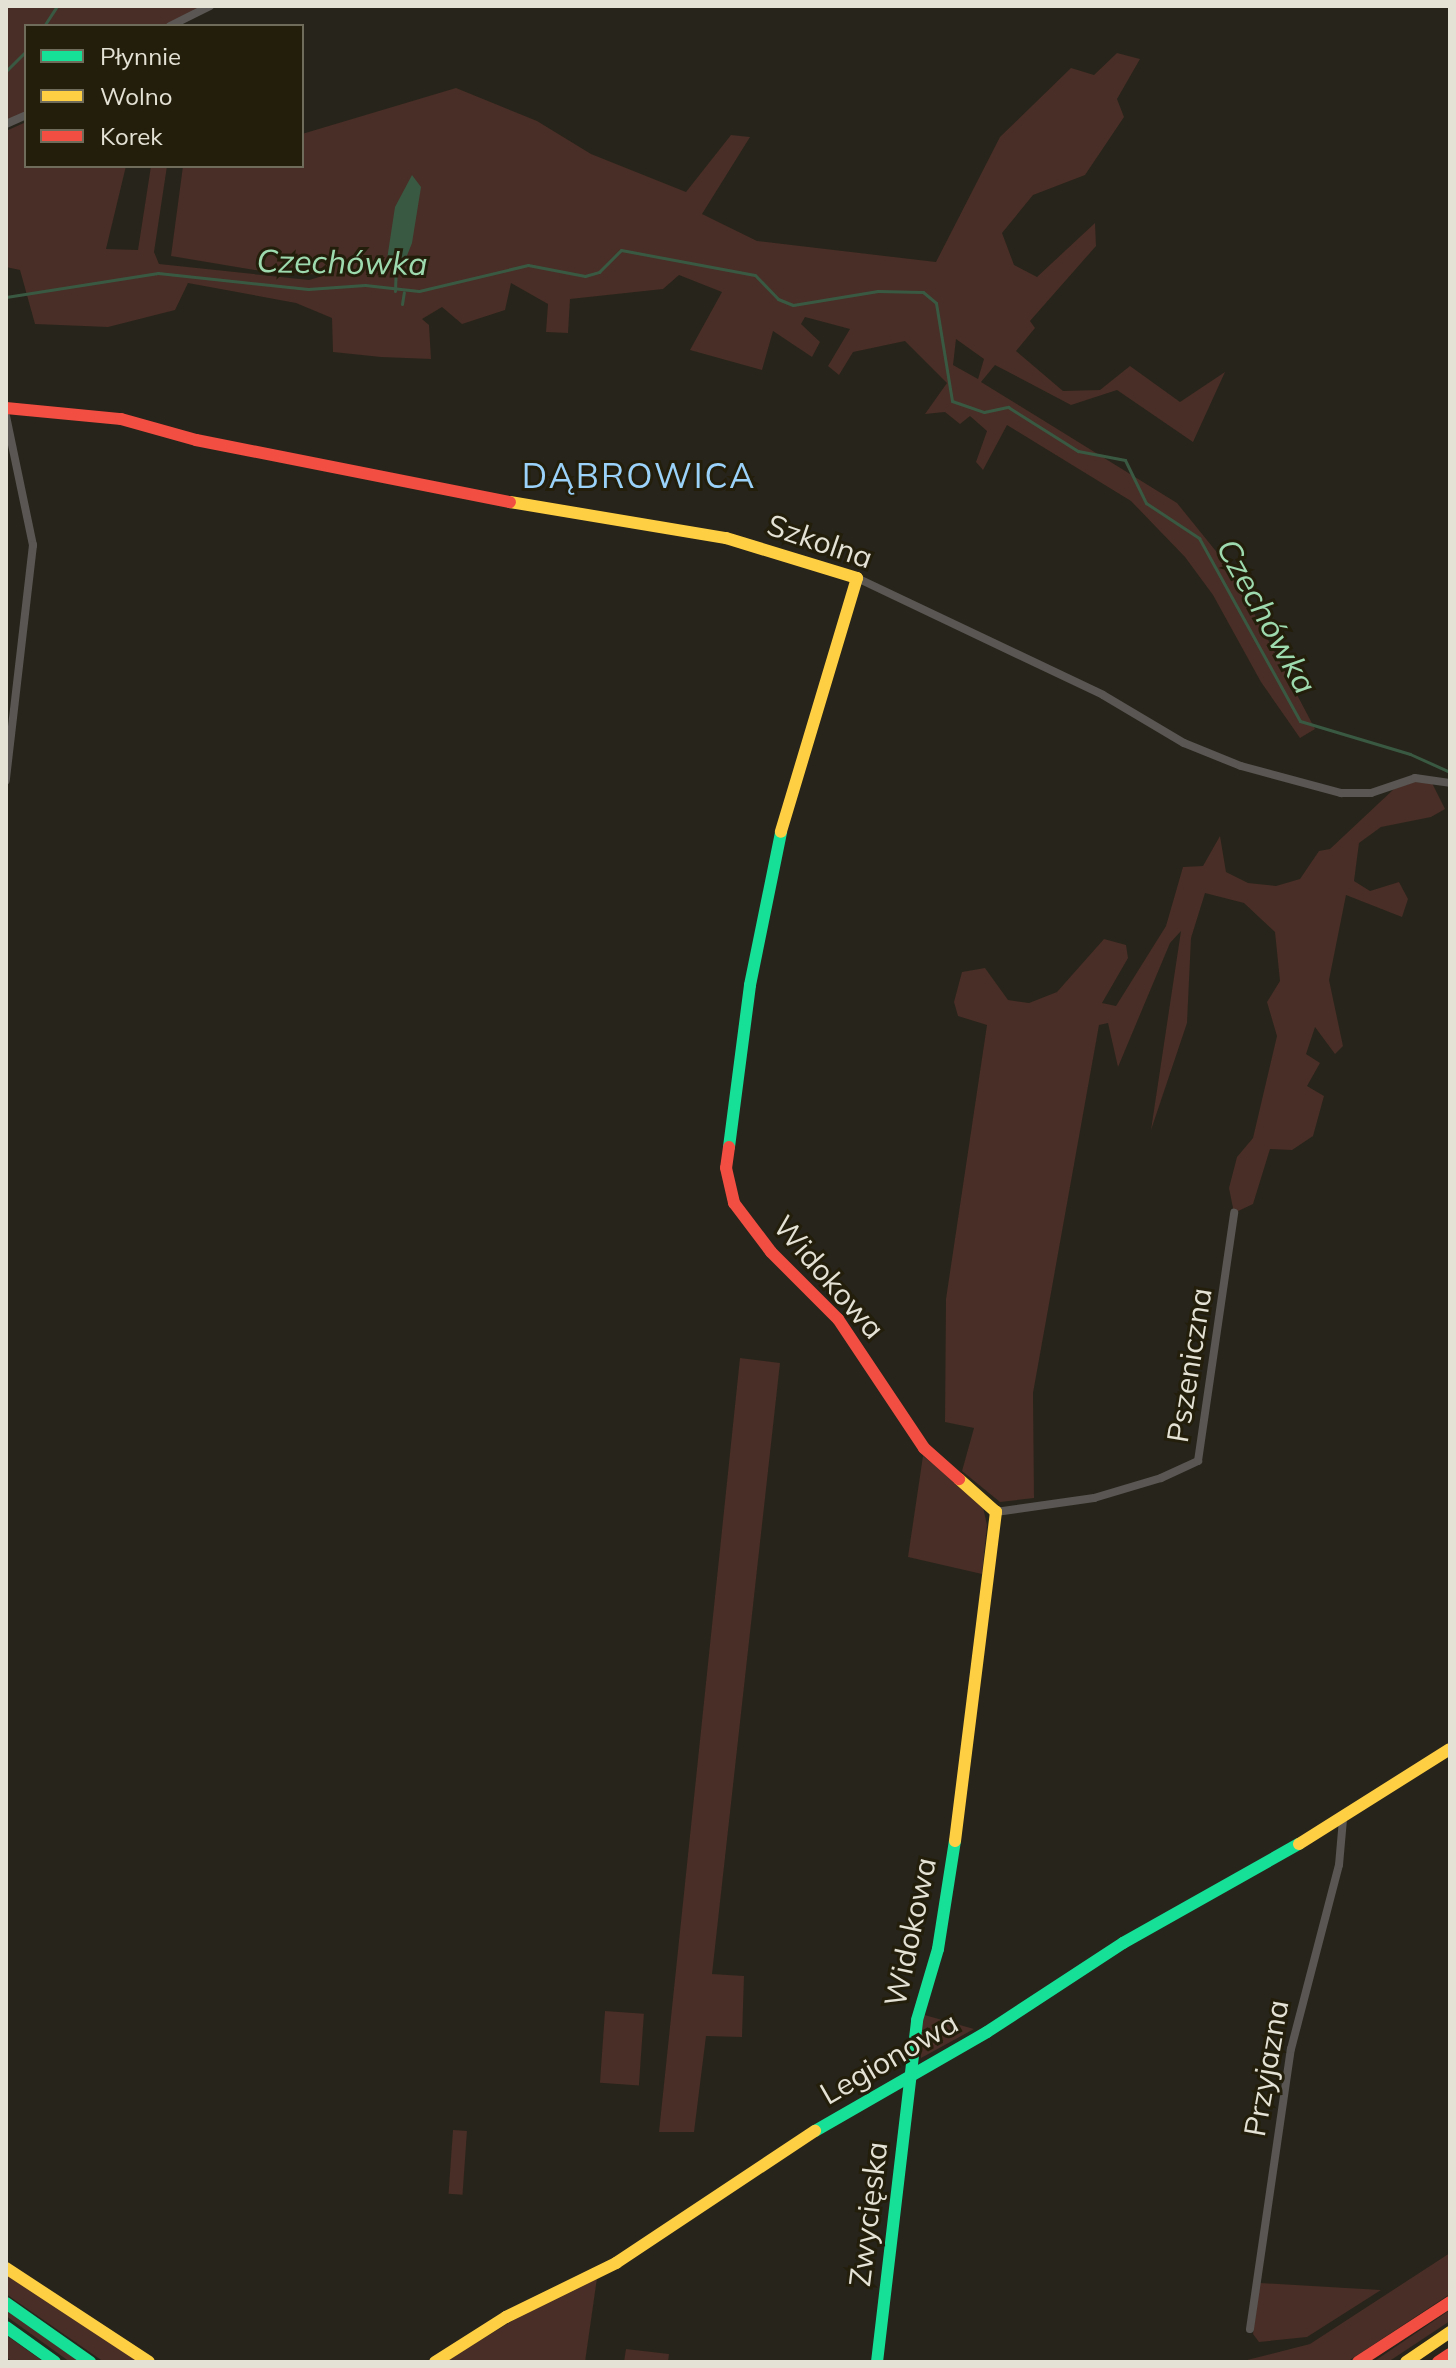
<!DOCTYPE html>
<html>
<head>
<meta charset="utf-8">
<style>
	body { margin:0 }
	#map { position:relative; width:1456px; height:2368px; overflow:hidden; background:#27241b; font-family:Mulish,sans-serif }
	div>[style] { position:absolute }
	.green>* { inset:0; background:#482e26; transform-origin:0 0 }
	.water>* { inset:0; background:#3a5942 }
	.stream>* { height:3px; margin:-1.5px; padding:0 1.5px; transform-origin:1.5px; border-radius:1.5px; background:#3a5942 }
	.street>* { height:8px; margin:-4px; padding:0 4px; transform-origin:4px; border-radius:4px; background:#595653 }
	.fast>* { height:12px; margin:-6px; padding:0 6px; transform-origin:6px; border-radius:6px; background:#16e098 }
	.slow>* { height:12px; margin:-6px; padding:0 6px; transform-origin:6px; border-radius:6px; background:#ffcf43 }
	.jam>* { height:12px; margin:-6px; padding:0 6px; transform-origin:6px; border-radius:6px; background:#f24e42 }
	span { translate:-50% -50%; white-space:nowrap; text-align:center; line-height:1.15; -webkit-text-stroke:6px #231e0b; paint-order:stroke }
	.street-label { font-size:30px; color:#e4e1d5 }
	.water-label { font-size:32px; color:#9ddaae; font-style:italic }
	.quarter-label { font-size:34px; color:#9ad2fa; letter-spacing:2px }
	.frame { position:absolute; inset:0; border:8px solid #e4e1d5; pointer-events:none }
	.legend { position:absolute; left:24px; top:24px; width:280px; height:144px; box-sizing:border-box; background:#231e0b; border:2px solid #706c5c; margin:0; padding:10px 14px; list-style:none; font-size:24px; color:#e4e1d5 }
	.legend li { display:flex; align-items:center; gap:16px; height:40px }
	.legend b { width:40px; border:2px solid #706c5c }
</style>
</head>
<body>
<div id="map">
	<div class="green">
		<i style="clip-path:polygon(6px 6px,210px 6px,170px 26px,26px 26px,26px 115px,6px 124px)"></i>
		<i style="clip-path:polygon(evenodd,1117px 53px,1140px 59px,1117px 99px,1124px 117px,1085px 175px,1033px 195px,1002px 233px,1014px 265px,1037px 277px,1095px 223px,1096px 246px,1030px 321px,1035px 328px,1016px 351px,1063px 391px,1100px 390px,1130px 366px,1180px 402px,1225px 372px,1193px 442px,1117px 390px,1071px 405px,995px 365px,981px 382px,1177px 503px,1232px 571px,1315px 729px,1300px 738px,1261px 682px,1213px 595px,1185px 557px,1131px 501px,1007px 425px,983px 470px,976px 462px,987px 431px,970px 416px,960px 424px,945px 412px,925px 414px,947px 383px,905px 341px,853px 352px,839px 375px,828px 366px,850px 329px,805px 317px,801px 324px,820px 342px,812px 357px,773px 331px,762px 370px,690px 350px,722px 292px,679px 275px,663px 289px,570px 299px,568px 333px,546px 332px,548px 304px,511px 283px,505px 310px,462px 324px,442px 307px,422px 319px,429px 325px,431px 359px,381px 357px,333px 352px,332px 318px,296px 303px,188px 283px,175px 310px,108px 327px,35px 324px,20px 270px,6px 267px,6px 131px,26px 122px,26px 166px,126px 166px,106px 249px,138px 250px,151px 166px,167px 166px,154px 252px,159px 264px,309px 280px,326px 275px,267px 272px,171px 256px,183px 166px,302px 166px,302px 134px,456px 88px,537px 121px,591px 154px,686px 192px,731px 135px,750px 137px,702px 214px,757px 241px,936px 262px,1000px 137px,1071px 68px,1094px 75px,1117px 53px,956px 339px,984px 359px,978px 379px,953px 365px,956px 339px)"></i>
		<i style="clip-path:polygon(1414px 782px,1432px 783px,1445px 809px,1431px 817px,1381px 827px,1359px 843px,1354px 881px,1370px 891px,1399px 882px,1408px 899px,1402px 917px,1346px 895px,1329px 980px,1343px 1046px,1335px 1054px,1315px 1027px,1306px 1054px,1320px 1063px,1307px 1086px,1324px 1096px,1313px 1136px,1292px 1150px,1270px 1149px,1253px 1204px,1234px 1213px,1229px 1188px,1237px 1157px,1253px 1138px,1277px 1036px,1267px 1002px,1280px 981px,1275px 932px,1244px 903px,1205px 893px,1191px 938px,1187px 1023px,1151px 1130px,1181px 931px,1170px 943px,1118px 1067px,1108px 1023px,1099px 1025px,1033px 1393px,1034px 1498px,1000px 1502px,962px 1471px,974px 1428px,945px 1422px,946px 1299px,987px 1025px,958px 1016px,954px 1002px,962px 972px,985px 968px,1008px 1000px,1029px 1003px,1057px 992px,1104px 939px,1126px 945px,1128px 958px,1102px 1003px,1116px 1006px,1166px 926px,1183px 867px,1203px 866px,1220px 836px,1226px 872px,1248px 883px,1276px 886px,1300px 879px,1319px 851px,1330px 849px,1395px 788px)"></i>
		<i style="clip-path:polygon(740px 1358px,780px 1363px,712px 1974px,744px 1976px,742px 2037px,706px 2036px,694px 2132px,659px 2132px)"></i>
		<i style="clip-path:polygon(923px 1456px,982px 1503px,987px 1525px,982px 1574px,908px 1557px)"></i>
		<i style="left:605px;top:2011px;width:39px;height:72px;rotate:4deg"></i>
		<i style="clip-path:polygon(921px 2014px,974px 2029px,921px 2058px)"></i>
		<i style="left:453px;top:2130px;width:14px;height:64px;rotate:4deg"></i>
		<i style="clip-path:polygon(1450px 2253px,1450px 2294px,1347px 2362px,1239px 2362px,1310px 2344px)"></i>
		<i style="clip-path:polygon(6px 2274px,141px 2362px,104px 2362px,6px 2294px)"></i>
		<i style="clip-path:polygon(597px 2278px,585px 2362px,444px 2362px,542px 2303px)"></i>
		<i style="clip-path:polygon(1260px 2283px,1381px 2290px,1307px 2337px,1259px 2342px,1253px 2334px)"></i>
		<i style="clip-path:polygon(6px 2310px,80px 2362px,70px 2362px,6px 2316px)"></i>
		<i style="clip-path:polygon(1450px 2310px,1450px 2321px,1388px 2362px,1373px 2362px)"></i>
		<i style="clip-path:polygon(6px 2335px,44px 2362px,13px 2362px,6px 2357px)"></i>
		<i style="clip-path:polygon(626px 2349px,669px 2354px,668px 2362px,624px 2362px)"></i>
	</div>
	<div class="water">
		<i style="clip-path:polygon(412px 175px,421px 187px,412px 243px,402px 268px,386px 266px,395px 207px)"></i>
	</div>
	<div class="stream">
		<i style="left:44px;top:26px;width:24px;rotate:-57deg"></i>
		<i style="left:6px;top:71px;width:28px;rotate:-45deg"></i>
		<i style="left:395px;top:291px;width:24px;rotate:-88deg"></i>
		<i style="left:6px;top:297px;width:154px;rotate:-9deg"></i>
		<i style="left:158px;top:273px;width:151px;rotate:6.1deg"></i>
		<i style="left:308px;top:289px;width:57px;rotate:-4deg"></i>
		<i style="left:365px;top:285px;width:54px;rotate:6.3deg"></i>
		<i style="left:419px;top:291px;width:112px;rotate:-13.4deg"></i>
		<i style="left:528px;top:265px;width:58px;rotate:10.9deg"></i>
		<i style="left:585px;top:276px;width:15px;rotate:-16deg"></i>
		<i style="left:599px;top:272px;width:31px;rotate:-45deg"></i>
		<i style="left:621px;top:250px;width:136px;rotate:10.6deg"></i>
		<i style="left:755px;top:275px;width:33px;rotate:46deg"></i>
		<i style="left:778px;top:299px;width:16px;rotate:22deg"></i>
		<i style="left:793px;top:305px;width:86px;rotate:-9.4deg"></i>
		<i style="left:878px;top:291px;width:45px;rotate:1.3deg"></i>
		<i style="left:923px;top:292px;width:17px;rotate:40deg"></i>
		<i style="left:936px;top:303px;width:99px;rotate:80.7deg"></i>
		<i style="left:952px;top:401px;width:34px;rotate:19deg"></i>
		<i style="left:984px;top:412px;width:25px;rotate:-12deg"></i>
		<i style="left:1008px;top:407px;width:83px;rotate:32.2deg"></i>
		<i style="left:1078px;top:451px;width:48px;rotate:10.8deg"></i>
		<i style="left:1125px;top:460px;width:48px;rotate:64deg"></i>
		<i style="left:1146px;top:503px;width:64px;rotate:33.4deg"></i>
		<i style="left:1199px;top:538px;width:209px;rotate:61.1deg"></i>
		<i style="left:1300px;top:721px;width:115px;rotate:16.7deg"></i>
		<i style="left:1410px;top:754px;width:44px;rotate:24.2deg"></i>
		<i style="left:402px;top:304px;width:12px;rotate:-81deg"></i>
	</div>
	<div class="street">
		<i style="left:170px;top:26px;width:45px;rotate:-26.6deg"></i>
		<i style="left:6px;top:124px;width:22px;rotate:-24deg"></i>
		<i style="left:6px;top:416px;width:132px;rotate:78.2deg"></i>
		<i style="left:33px;top:545px;width:237px;rotate:96.6deg"></i>
		<i style="left:857px;top:578px;width:272px;rotate:25.4deg"></i>
		<i style="left:1103px;top:695px;width:94px;rotate:30.7deg"></i>
		<i style="left:1184px;top:743px;width:61px;rotate:22deg"></i>
		<i style="left:1241px;top:766px;width:104px;rotate:15.1deg"></i>
		<i style="left:1341px;top:793px;width:30px"></i>
		<i style="left:1371px;top:793px;width:46px;rotate:-18.8deg"></i>
		<i style="left:1415px;top:778px;width:35px;rotate:8deg"></i>
		<i style="left:996px;top:1512px;width:99px;rotate:-8.1deg"></i>
		<i style="left:1094px;top:1498px;width:70px;rotate:-16.6deg"></i>
		<i style="left:1161px;top:1478px;width:41px;rotate:-24.7deg"></i>
		<i style="left:1198px;top:1461px;width:251px;rotate:-81.7deg"></i>
		<i style="left:1250px;top:2329px;width:283px;rotate:-81.7deg"></i>
		<i style="left:1291px;top:2049px;width:190px;rotate:-75.4deg"></i>
		<i style="left:1339px;top:1865px;width:46px;rotate:-85deg"></i>
	</div>
	<div class="fast">
		<i style="left:729px;top:1147px;width:163px;rotate:-82.6deg"></i>
		<i style="left:750px;top:985px;width:156px;rotate:-78.5deg"></i>
		<i style="left:815px;top:2131px;width:198px;rotate:-29.9deg"></i>
		<i style="left:987px;top:2032px;width:163px;rotate:-33.2deg"></i>
		<i style="left:1123px;top:1943px;width:202px;rotate:-29.4deg"></i>
		<i style="left:6px;top:2303px;width:103px;rotate:35.1deg"></i>
		<i style="left:6px;top:2327px;width:60px;rotate:35.5deg"></i>
		<i style="left:877px;top:2362px;width:344px;rotate:-83.3deg"></i>
		<i style="left:917px;top:2020px;width:74px;rotate:-73.5deg"></i>
		<i style="left:938px;top:1949px;width:109px;rotate:-81.1deg"></i>
	</div>
	<div class="slow">
		<i style="left:510px;top:502px;width:219px;rotate:9.5deg"></i>
		<i style="left:726px;top:538px;width:137px;rotate:17deg"></i>
		<i style="left:857px;top:578px;width:265px;rotate:106.7deg"></i>
		<i style="left:955px;top:1841px;width:332px;rotate:-82.9deg"></i>
		<i style="left:996px;top:1512px;width:50px;rotate:-138.3deg"></i>
		<i style="left:1299px;top:1844px;width:178px;rotate:-32.2deg"></i>
		<i style="left:6px;top:2268px;width:171px;rotate:33.3deg"></i>
		<i style="left:435px;top:2362px;width:84px;rotate:-32.4deg"></i>
		<i style="left:506px;top:2317px;width:123px;rotate:-26.1deg"></i>
		<i style="left:616px;top:2263px;width:239px;rotate:-33.6deg"></i>
		<i style="left:1406px;top:2362px;width:53px;rotate:-34.3deg"></i>
	</div>
	<div class="jam">
		<i style="left:6px;top:408px;width:116px;rotate:5.5deg"></i>
		<i style="left:121px;top:419px;width:78px;rotate:15.6deg"></i>
		<i style="left:196px;top:440px;width:320px;rotate:11.2deg"></i>
		<i style="left:729px;top:1147px;width:21px;rotate:98deg"></i>
		<i style="left:726px;top:1168px;width:36px;rotate:77deg"></i>
		<i style="left:734px;top:1203px;width:61px;rotate:52.9deg"></i>
		<i style="left:771px;top:1252px;width:95px;rotate:45deg"></i>
		<i style="left:838px;top:1319px;width:155px;rotate:56.3deg"></i>
		<i style="left:924px;top:1448px;width:47px;rotate:41.5deg"></i>
		<i style="left:1358px;top:2362px;width:110px;rotate:-33.1deg"></i>
		<i style="left:1438px;top:2362px;width:14px;rotate:-34deg"></i>
	</div>
	<div class="street-label">
		<span style="left:820px;top:541px;rotate:19deg">Szkolna</span>
		<span style="left:829px;top:1277px;rotate:49deg">Widokowa</span>
		<span style="left:1189px;top:1365px;rotate:-81deg">Pszeniczna</span>
		<span style="left:910px;top:1932px;rotate:-78deg">Widokowa</span>
		<span style="left:889px;top:2058px;rotate:-30deg">Legionowa</span>
		<span style="left:1266px;top:2068px;rotate:-80deg">Przyjazna</span>
		<span style="left:868px;top:2214px;rotate:-83deg">Zwycięska</span>
	</div>
	<div class="water-label">
		<span style="left:342px;top:262px;rotate:1deg">Czechówka</span>
		<span style="left:1267px;top:616px;rotate:61deg">Czechówka</span>
	</div>
	<div class="quarter-label">
		<span style="left:639px;top:476px">DĄBROWICA</span>
	</div>
	<div class="frame"></div>
	<ul class="legend">
	<li><b style="height:10px;background:#16e098"></b>Płynnie</li>
	<li><b style="height:10px;background:#ffcf43"></b>Wolno</li>
	<li><b style="height:10px;background:#f24e42"></b>Korek</li>
	</ul>
</div>
</body>
</html>
